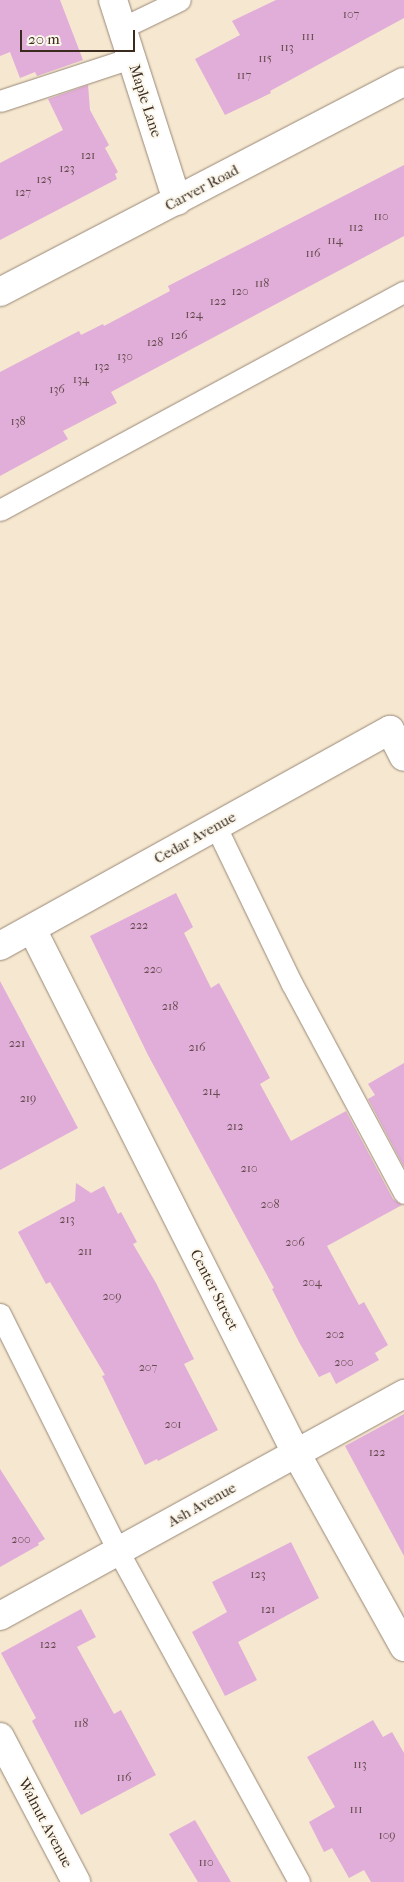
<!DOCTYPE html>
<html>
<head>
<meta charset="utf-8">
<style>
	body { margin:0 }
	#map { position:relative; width:404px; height:1882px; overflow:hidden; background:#f6e7d0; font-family:"IM FELL French Canon",serif }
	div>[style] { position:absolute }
	.building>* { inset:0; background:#e1add9 }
	.roads { filter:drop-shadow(0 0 1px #988877) drop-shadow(0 0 1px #988877) }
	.service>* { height:21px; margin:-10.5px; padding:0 10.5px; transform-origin:10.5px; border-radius:10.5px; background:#fff }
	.minor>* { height:28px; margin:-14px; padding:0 14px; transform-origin:14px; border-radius:14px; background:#fff }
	span { translate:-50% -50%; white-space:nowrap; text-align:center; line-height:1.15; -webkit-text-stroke:4px #fbf7ec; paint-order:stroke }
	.number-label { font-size:12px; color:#644b4d }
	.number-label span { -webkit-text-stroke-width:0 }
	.street-label { font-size:15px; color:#3b2a1e }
	.scale { position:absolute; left:20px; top:30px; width:115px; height:22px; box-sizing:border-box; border:2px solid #3b2a1e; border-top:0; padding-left:6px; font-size:15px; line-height:18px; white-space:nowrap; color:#3b2a1e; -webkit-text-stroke:4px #fbf7ec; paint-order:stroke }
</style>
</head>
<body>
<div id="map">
	<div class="building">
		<i style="clip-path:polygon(0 0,60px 0,83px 60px,37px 76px,35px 72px,20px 78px,10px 52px,0 56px)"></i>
		<i style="clip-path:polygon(276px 0,404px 0,404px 18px,270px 91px,271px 93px,225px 115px,195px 59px,240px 35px,232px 21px)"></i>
		<i style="clip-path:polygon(88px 85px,90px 110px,109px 145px,105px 148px,118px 172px,115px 174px,117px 179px,0 240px,0 163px,63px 130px,48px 99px)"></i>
		<i style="clip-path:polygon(404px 165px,404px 236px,111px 392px,117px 403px,63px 431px,68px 439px,0 476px,0 372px,79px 331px,81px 335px,103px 324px,104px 326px,170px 291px,168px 286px)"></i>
		<i style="clip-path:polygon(176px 893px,193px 927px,184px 933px,211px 988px,219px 983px,270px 1078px,260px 1084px,291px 1141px,346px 1111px,393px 1199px,402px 1205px,327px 1246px,359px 1305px,364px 1302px,388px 1345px,375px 1353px,379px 1360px,336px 1384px,330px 1372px,319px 1377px,299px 1342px,272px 1289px,274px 1288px,148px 1055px,90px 936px)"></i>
		<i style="clip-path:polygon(0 981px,78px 1128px,0 1170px)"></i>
		<i style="clip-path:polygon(404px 1063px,404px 1167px,368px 1099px,375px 1095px,368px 1084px)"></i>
		<i style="clip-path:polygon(76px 1183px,91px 1193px,104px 1186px,118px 1214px,121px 1212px,137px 1242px,133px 1244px,156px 1283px,194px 1359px,184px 1364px,218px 1430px,158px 1461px,157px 1459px,145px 1465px,102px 1376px,105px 1375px,50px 1282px,46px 1284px,18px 1232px,75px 1201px)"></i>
		<i style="clip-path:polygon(404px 1414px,404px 1556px,345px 1446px)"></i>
		<i style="clip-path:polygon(0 1469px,45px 1539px,38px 1543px,39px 1545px,0 1567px)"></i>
		<i style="clip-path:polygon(291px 1542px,319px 1598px,238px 1642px,257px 1680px,225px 1696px,192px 1632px,227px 1612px,212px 1582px)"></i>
		<i style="clip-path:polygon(81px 1609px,96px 1637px,77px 1647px,114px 1714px,121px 1710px,156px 1775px,81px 1815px,32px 1721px,36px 1718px,1px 1653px)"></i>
		<i style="clip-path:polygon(373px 1720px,383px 1737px,392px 1732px,404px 1753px,404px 1882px,371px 1882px,364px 1870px,349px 1878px,332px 1848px,324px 1852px,309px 1822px,335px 1807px,307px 1757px)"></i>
		<i style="clip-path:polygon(195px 1820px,231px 1882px,198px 1882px,169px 1834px)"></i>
	</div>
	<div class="roads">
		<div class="service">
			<i style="left:122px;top:28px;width:64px;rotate:-25.8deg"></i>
			<i style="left:0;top:101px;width:138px;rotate:-18.2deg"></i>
			<i style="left:0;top:510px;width:459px;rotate:-28.4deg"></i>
			<i style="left:216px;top:827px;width:174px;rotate:64.2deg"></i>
			<i style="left:292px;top:984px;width:237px;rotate:61.8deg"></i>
			<i style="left:0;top:1314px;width:265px;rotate:63.5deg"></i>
			<i style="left:118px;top:1551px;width:377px;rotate:61.3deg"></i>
		</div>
		<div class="minor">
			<i style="left:113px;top:0;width:211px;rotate:72.3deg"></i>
			<i style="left:0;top:292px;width:455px;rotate:-27.5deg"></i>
			<i style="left:32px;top:929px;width:587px;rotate:63.26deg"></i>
			<i style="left:296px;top:1453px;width:222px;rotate:60.9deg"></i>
			<i style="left:0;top:946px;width:446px;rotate:-29deg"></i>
			<i style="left:390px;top:730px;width:30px;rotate:63deg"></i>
			<i style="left:0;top:1616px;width:461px;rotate:-28.8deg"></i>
			<i style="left:0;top:1737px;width:164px;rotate:62.3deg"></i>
		</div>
	</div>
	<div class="number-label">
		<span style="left:351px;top:15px">107</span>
		<span style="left:308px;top:37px">111</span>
		<span style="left:287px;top:48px">113</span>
		<span style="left:265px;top:59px">115</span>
		<span style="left:244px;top:76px">117</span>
		<span style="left:88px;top:156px">121</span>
		<span style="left:67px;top:169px">123</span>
		<span style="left:44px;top:180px">125</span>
		<span style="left:23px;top:193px">127</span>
		<span style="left:381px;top:217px">110</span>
		<span style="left:356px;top:228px">112</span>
		<span style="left:335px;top:241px">114</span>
		<span style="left:313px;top:254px">116</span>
		<span style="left:262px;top:284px">118</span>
		<span style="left:240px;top:292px">120</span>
		<span style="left:218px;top:302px">122</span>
		<span style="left:194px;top:315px">124</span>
		<span style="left:179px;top:336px">126</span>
		<span style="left:155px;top:343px">128</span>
		<span style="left:125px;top:357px">130</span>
		<span style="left:102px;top:367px">132</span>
		<span style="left:81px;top:380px">134</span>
		<span style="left:57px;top:390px">136</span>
		<span style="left:18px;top:422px">138</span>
		<span style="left:139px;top:926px">222</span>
		<span style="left:153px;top:970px">220</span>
		<span style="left:170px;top:1007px">218</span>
		<span style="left:17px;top:1044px">221</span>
		<span style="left:197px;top:1048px">216</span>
		<span style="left:211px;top:1092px">214</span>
		<span style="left:28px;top:1099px">219</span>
		<span style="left:235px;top:1127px">212</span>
		<span style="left:249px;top:1169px">210</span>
		<span style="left:270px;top:1205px">208</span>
		<span style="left:67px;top:1220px">213</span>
		<span style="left:295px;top:1243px">206</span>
		<span style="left:85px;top:1252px">211</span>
		<span style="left:312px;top:1283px">204</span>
		<span style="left:112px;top:1297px">209</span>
		<span style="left:335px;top:1335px">202</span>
		<span style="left:344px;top:1363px">200</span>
		<span style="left:148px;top:1368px">207</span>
		<span style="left:173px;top:1425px">201</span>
		<span style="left:377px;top:1453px">122</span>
		<span style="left:21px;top:1540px">200</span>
		<span style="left:258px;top:1575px">123</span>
		<span style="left:268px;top:1610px">121</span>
		<span style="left:48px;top:1645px">122</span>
		<span style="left:81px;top:1724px">118</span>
		<span style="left:360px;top:1765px">113</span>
		<span style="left:124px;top:1778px">116</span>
		<span style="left:356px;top:1810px">111</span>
		<span style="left:387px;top:1836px">109</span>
		<span style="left:206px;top:1863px">110</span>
	</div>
	<div class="street-label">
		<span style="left:145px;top:101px;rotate:72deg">Maple Lane</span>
		<span style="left:202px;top:188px;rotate:-28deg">Carver Road</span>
		<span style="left:195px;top:838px;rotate:-29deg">Cedar Avenue</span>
		<span style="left:214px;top:1290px;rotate:63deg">Center Street</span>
		<span style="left:202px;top:1505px;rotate:-29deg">Ash Avenue</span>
		<span style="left:45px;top:1823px;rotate:62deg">Walnut Avenue</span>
	</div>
	<div class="scale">20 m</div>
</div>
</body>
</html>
